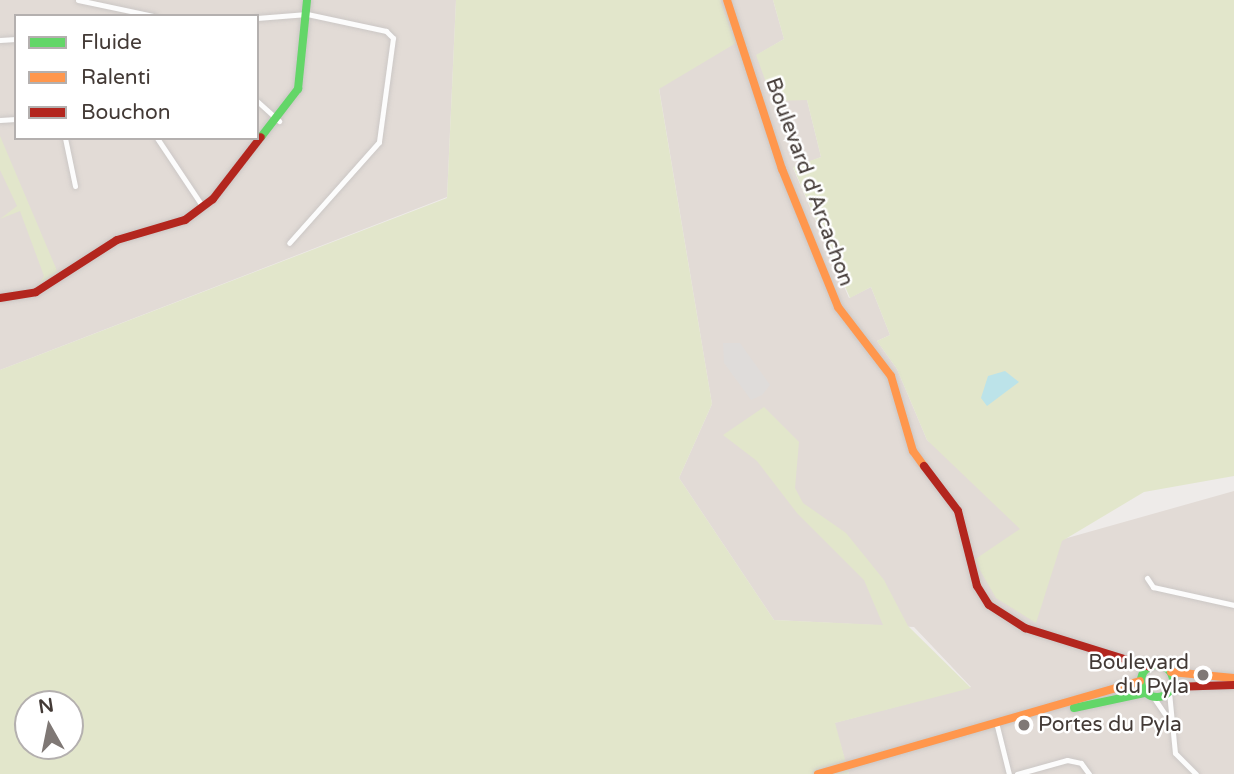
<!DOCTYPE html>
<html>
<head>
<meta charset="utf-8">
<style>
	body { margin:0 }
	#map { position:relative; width:1234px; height:774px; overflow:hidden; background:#eeebe9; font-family:"Varela Round",sans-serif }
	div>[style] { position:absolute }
	.residential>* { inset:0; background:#e2dbd6 }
	.green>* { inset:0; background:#e2e6cb }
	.parking>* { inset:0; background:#dfdcda }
	.water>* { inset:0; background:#bce3e9 }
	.roads { filter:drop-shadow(0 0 2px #cbc7c5) drop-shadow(0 0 2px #cbc7c5) }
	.street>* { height:5px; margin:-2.5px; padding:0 2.5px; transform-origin:2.5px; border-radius:2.5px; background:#fcfcfc }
	.fast>* { height:8px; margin:-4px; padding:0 4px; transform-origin:4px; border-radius:4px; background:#63d668 }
	.fast>.ring { margin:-4px; padding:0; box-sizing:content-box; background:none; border:8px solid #63d668; border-radius:50% }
	.slow>* { height:8px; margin:-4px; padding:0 4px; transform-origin:4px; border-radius:4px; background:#ff974d }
	.jam>* { height:8px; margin:-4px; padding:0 4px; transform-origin:4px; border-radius:4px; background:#b3261e }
	.dots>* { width:19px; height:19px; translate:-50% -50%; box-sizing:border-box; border:4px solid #fff; border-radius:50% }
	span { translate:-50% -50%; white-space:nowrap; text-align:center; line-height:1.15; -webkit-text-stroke:5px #fff; paint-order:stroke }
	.street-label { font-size:21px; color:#433a36 }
	.poi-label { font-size:21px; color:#433a36 }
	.right { translate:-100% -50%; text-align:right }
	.left { translate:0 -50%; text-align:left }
	.legend { position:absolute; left:14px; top:14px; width:245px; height:126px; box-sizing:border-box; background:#fff; border:2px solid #b4b0af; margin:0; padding:9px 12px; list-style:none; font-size:21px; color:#433a36 }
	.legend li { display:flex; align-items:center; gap:14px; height:35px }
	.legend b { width:35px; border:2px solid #b4b0af }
	.north { position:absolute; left:14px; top:690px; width:70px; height:70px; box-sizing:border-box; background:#fff; border:2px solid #b4b0af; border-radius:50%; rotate:351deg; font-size:19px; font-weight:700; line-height:28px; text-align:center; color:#433a36 }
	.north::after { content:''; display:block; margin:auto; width:24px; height:32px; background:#7f7875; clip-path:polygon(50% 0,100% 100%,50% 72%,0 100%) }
</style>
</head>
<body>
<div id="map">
	<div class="residential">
		<i style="clip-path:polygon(evenodd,0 0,456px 0,447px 197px,0 370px,0 0,16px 16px,257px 16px,257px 138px,16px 138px,16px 16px)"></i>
		<i style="clip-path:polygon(720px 0,773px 0,784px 39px,757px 55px,807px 100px,821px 157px,793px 168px,849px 298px,871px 287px,890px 335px,877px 341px,897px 369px,927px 440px,1053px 542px,1234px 491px,1234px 774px,849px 774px,834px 723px,971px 687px,914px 627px,774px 620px,679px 478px,712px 404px,659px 88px,735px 43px)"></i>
	</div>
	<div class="green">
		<i style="clip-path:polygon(evenodd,456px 0,720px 0,736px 43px,659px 89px,712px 404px,679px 478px,774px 620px,883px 625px,864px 580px,797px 513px,757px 461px,723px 435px,764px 407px,799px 442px,795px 488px,803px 503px,846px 533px,884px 580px,908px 626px,971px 688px,835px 723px,849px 774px,0 774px,0 370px,447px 198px,456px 0,28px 704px,70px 704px,70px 746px,28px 746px,28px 704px)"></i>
		<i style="clip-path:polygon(773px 0,1234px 0,1234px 476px,1144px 492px,1062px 541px,1036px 623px,996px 598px,974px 560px,1020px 529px,927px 440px,897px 369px,877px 341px,890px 335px,871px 287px,850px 298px,793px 167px,821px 157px,807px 100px,773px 101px,756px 55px,784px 39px)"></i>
		<i style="clip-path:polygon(0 136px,58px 273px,38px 285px,44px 276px,20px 211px,0 219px,17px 206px,0 170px)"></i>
	</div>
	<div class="parking">
		<i style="clip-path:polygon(723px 343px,740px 343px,770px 385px,762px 395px,751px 400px,724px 363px)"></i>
	</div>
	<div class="water">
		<i style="clip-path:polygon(1005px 371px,1019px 382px,987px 406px,981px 398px,988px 376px)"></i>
	</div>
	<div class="roads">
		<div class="street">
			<i style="left:78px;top:0;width:78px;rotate:11.9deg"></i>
			<i style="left:257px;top:18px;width:50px;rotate:-4.6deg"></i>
			<i style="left:307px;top:14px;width:81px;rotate:12.1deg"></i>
			<i style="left:386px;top:31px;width:10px;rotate:45deg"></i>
			<i style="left:393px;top:38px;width:105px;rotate:97.7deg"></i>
			<i style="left:379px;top:142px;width:135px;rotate:131.7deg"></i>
			<i style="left:0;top:40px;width:16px;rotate:-4deg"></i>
			<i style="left:257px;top:101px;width:30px;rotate:42deg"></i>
			<i style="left:0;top:120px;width:16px;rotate:-4deg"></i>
			<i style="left:65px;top:138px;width:49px;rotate:78.2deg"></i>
			<i style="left:157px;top:138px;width:83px;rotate:56.3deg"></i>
			<i style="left:1147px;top:578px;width:11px;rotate:56deg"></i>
			<i style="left:1153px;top:587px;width:83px;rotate:12.5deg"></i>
			<i style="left:1169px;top:692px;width:61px;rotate:84.4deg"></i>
			<i style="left:1175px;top:753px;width:30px;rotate:45deg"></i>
			<i style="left:1154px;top:698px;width:25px;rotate:56deg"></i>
			<i style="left:997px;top:726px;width:49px;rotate:76deg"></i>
			<i style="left:1017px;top:774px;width:52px;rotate:-15.6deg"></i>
			<i style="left:1067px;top:760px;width:14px;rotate:12deg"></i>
			<i style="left:1081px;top:763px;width:14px;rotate:54deg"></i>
		</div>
		<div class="fast">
			<i style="left:261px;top:137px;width:61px;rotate:-52.4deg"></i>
			<i style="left:298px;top:89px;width:89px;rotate:-84.2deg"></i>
			<i class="ring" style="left:1141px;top:665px;width:24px;height:24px"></i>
			<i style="left:1074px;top:708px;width:73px;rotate:-11.9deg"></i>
		</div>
		<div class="slow">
			<i style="left:727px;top:0;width:178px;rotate:72deg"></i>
			<i style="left:782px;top:169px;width:149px;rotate:67.9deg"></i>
			<i style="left:838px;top:307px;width:87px;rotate:52.5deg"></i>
			<i style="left:891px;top:376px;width:78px;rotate:73.7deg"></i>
			<i style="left:913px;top:451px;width:19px;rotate:54deg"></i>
			<i style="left:1171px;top:672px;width:63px;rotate:5.4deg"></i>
			<i style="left:818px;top:774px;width:335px;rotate:-16.1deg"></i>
		</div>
		<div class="jam">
			<i style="left:0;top:298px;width:36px;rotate:-9deg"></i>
			<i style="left:36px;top:292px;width:96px;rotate:-32.7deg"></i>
			<i style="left:117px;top:240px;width:71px;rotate:-16.4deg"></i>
			<i style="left:185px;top:220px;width:35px;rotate:-37deg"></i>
			<i style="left:213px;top:199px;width:78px;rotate:-52.3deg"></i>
			<i style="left:924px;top:466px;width:56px;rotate:52.9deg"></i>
			<i style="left:958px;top:511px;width:77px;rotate:75.8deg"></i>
			<i style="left:977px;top:586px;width:22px;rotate:58deg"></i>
			<i style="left:989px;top:605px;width:43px;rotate:32.6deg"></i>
			<i style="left:1025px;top:628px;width:131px;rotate:17.3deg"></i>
			<i style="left:1172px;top:687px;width:62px;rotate:-1.8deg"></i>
		</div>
	</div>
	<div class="dots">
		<i style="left:1203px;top:675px;background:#7f7875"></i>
		<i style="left:1024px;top:725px;background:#7f7875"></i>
	</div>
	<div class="street-label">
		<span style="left:809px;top:182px;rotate:70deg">Boulevard d'Arcachon</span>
	</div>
	<div class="poi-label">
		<span class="right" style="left:1189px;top:675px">Boulevard<br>du Pyla</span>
		<span class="left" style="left:1038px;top:725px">Portes du Pyla</span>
	</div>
	<ul class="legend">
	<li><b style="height:9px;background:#63d668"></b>Fluide</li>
	<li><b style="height:9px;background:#ff974d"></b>Ralenti</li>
	<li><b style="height:9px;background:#b3261e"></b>Bouchon</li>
	</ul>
	<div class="north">N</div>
</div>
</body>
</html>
